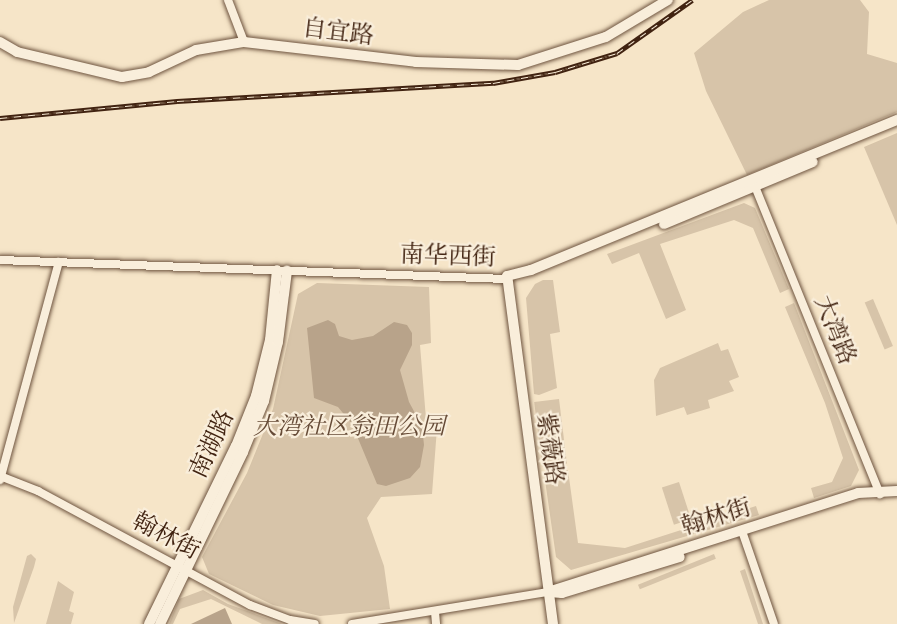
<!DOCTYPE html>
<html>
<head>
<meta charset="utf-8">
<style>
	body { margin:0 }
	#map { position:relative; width:897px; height:624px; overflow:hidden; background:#f6e5c8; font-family:Alegreya,"Noto Serif SC",serif }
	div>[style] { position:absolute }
	.green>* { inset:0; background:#d7c4a9; transform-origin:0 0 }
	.water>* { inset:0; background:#b8a38a }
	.roads { filter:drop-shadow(0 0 2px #6e543f) drop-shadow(0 0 2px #6e543f) }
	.street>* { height:8px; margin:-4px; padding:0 4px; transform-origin:4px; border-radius:4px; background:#f9eedb }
	.secondary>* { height:10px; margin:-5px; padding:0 5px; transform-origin:5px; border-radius:5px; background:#f9eedb }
	.rail>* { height:4.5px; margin-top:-2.25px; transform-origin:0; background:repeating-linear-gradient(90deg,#f9eedb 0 7px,#412311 0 14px); box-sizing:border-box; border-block:2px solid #412311 }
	span { translate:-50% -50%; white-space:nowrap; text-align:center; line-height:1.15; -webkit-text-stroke:4.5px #f9eedb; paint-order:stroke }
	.street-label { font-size:24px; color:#412311 }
	.park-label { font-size:24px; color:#664b37; font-style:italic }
</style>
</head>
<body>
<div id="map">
	<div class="green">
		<i style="clip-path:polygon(769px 0,860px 0,869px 12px,867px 54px,897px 63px,897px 112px,747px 175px,706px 91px,694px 53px,743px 12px)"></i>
		<i style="clip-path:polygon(897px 133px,897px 225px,864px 147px)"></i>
		<i style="clip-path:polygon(744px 203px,755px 208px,789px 289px,780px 293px,753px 228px,734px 220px,660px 244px,686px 310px,666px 319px,639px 253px,612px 264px,607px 254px)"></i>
		<i style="clip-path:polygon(543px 280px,553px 280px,560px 332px,550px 334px,557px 388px,539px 395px,534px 394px,526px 298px,535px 284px)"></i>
		<i style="clip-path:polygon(317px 283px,429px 287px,431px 343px,420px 345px,426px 419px,437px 428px,432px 494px,381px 497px,367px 518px,384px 566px,390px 609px,320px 616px,273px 605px,209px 574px,202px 557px,247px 473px,273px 409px,298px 294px)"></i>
		<i style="left:873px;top:299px;width:51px;height:9px;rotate:67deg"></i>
		<i style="clip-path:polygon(794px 303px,859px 470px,851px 486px,814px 498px,811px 488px,832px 482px,843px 458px,825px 403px,785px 307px)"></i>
		<i style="clip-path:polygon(718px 343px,721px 351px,728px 349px,739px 377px,729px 381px,734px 391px,708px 400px,710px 408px,687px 415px,684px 407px,656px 416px,654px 380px,660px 368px)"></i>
		<i style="left:559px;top:399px;width:65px;height:25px;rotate:83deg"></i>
		<i style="clip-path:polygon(568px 470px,578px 543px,625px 548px,756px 506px,759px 515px,571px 570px,556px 557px,544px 473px)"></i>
		<i style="left:679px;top:482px;width:39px;height:18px;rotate:72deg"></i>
		<i style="clip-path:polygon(31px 554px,36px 559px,34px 567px,14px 623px,13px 607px,27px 556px)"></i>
		<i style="left:714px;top:554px;width:5px;height:82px;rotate:68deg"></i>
		<i style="clip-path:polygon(745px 569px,763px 624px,758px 624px,740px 571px)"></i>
		<i style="clip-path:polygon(58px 581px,74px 592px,69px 611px,74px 613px,71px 624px,46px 624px)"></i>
		<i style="clip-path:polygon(203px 590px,228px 604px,282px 624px,262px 624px,211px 599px,180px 609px,173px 624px,169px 624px,179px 599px)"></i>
	</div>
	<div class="water">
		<i style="clip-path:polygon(328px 320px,335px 324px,339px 336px,352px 340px,373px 336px,394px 322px,407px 325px,412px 333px,412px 345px,400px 370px,409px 402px,422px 426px,424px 445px,420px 467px,410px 478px,386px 486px,377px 484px,352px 424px,338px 407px,314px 398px,307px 328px)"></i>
		<i style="clip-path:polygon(225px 608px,232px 624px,191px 624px)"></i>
	</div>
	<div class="roads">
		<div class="street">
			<i style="left:228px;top:0;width:45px;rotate:69.1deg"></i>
			<i style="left:754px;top:184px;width:335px;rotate:67.9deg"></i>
			<i style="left:0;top:260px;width:507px;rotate:2.15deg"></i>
			<i style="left:0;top:476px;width:41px;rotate:21.5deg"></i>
			<i style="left:38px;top:491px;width:241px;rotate:28.3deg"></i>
			<i style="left:250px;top:605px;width:43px;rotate:20.6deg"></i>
			<i style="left:290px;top:620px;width:25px;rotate:9deg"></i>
			<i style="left:0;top:480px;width:226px;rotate:-74.9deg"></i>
			<i style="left:742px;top:531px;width:98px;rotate:71deg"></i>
			<i style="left:435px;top:612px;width:12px;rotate:85deg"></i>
			<i style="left:352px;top:624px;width:199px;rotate:-9.3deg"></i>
		</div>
		<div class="secondary">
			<i style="left:0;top:42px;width:20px;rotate:30deg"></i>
			<i style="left:17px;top:52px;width:108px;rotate:13.4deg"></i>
			<i style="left:122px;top:77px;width:27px;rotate:-10deg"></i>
			<i style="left:149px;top:72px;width:52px;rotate:-25.1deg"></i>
			<i style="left:196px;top:50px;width:49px;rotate:-9.5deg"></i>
			<i style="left:244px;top:42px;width:173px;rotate:6.6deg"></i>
			<i style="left:416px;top:62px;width:102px;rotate:1.7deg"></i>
			<i style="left:518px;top:65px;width:92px;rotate:-17.7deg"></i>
			<i style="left:606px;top:37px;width:72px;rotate:-30.8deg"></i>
			<i style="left:664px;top:224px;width:161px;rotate:-22.6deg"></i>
			<i style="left:548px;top:592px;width:325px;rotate:-17.7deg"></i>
			<i style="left:858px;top:493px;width:39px;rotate:-3deg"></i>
			<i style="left:549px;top:592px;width:13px;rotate:4deg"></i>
			<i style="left:562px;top:593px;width:123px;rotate:-17deg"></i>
			<i style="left:149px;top:624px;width:198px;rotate:-64deg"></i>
			<i style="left:236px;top:446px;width:54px;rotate:-68.2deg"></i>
			<i style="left:256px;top:396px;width:58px;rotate:-76deg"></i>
			<i style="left:270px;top:340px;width:70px;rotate:-84.3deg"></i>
			<i style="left:160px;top:624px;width:191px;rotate:-64.2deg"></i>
			<i style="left:243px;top:452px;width:55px;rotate:-67.6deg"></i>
			<i style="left:264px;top:401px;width:61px;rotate:-76.7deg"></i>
			<i style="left:278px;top:342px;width:72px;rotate:-82.8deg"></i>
			<i style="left:553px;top:624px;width:351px;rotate:-97.5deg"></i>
			<i style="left:507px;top:276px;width:25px;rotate:-14deg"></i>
			<i style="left:531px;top:270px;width:396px;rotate:-22.3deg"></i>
		</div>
	</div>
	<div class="rail">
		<i style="left:0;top:118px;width:178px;rotate:-5.5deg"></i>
		<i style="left:177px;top:101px;width:317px;rotate:-3.3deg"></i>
		<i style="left:493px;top:83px;width:63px;rotate:-10.1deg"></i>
		<i style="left:555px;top:72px;width:65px;rotate:-17deg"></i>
		<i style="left:617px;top:53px;width:92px;rotate:-35.2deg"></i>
	</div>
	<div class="street-label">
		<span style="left:338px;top:32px;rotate:7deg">自宜路</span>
		<span style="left:448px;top:256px;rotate:2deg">南华西街</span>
		<span style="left:835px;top:330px;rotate:68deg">大湾路</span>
		<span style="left:212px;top:444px;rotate:-65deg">南湖路</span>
		<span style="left:550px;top:449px;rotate:82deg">紫薇路</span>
		<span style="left:716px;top:517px;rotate:-17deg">翰林街</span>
		<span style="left:166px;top:536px;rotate:28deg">翰林街</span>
	</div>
	<div class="park-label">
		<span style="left:349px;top:427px">大湾社区翁田公园</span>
	</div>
</div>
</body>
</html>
